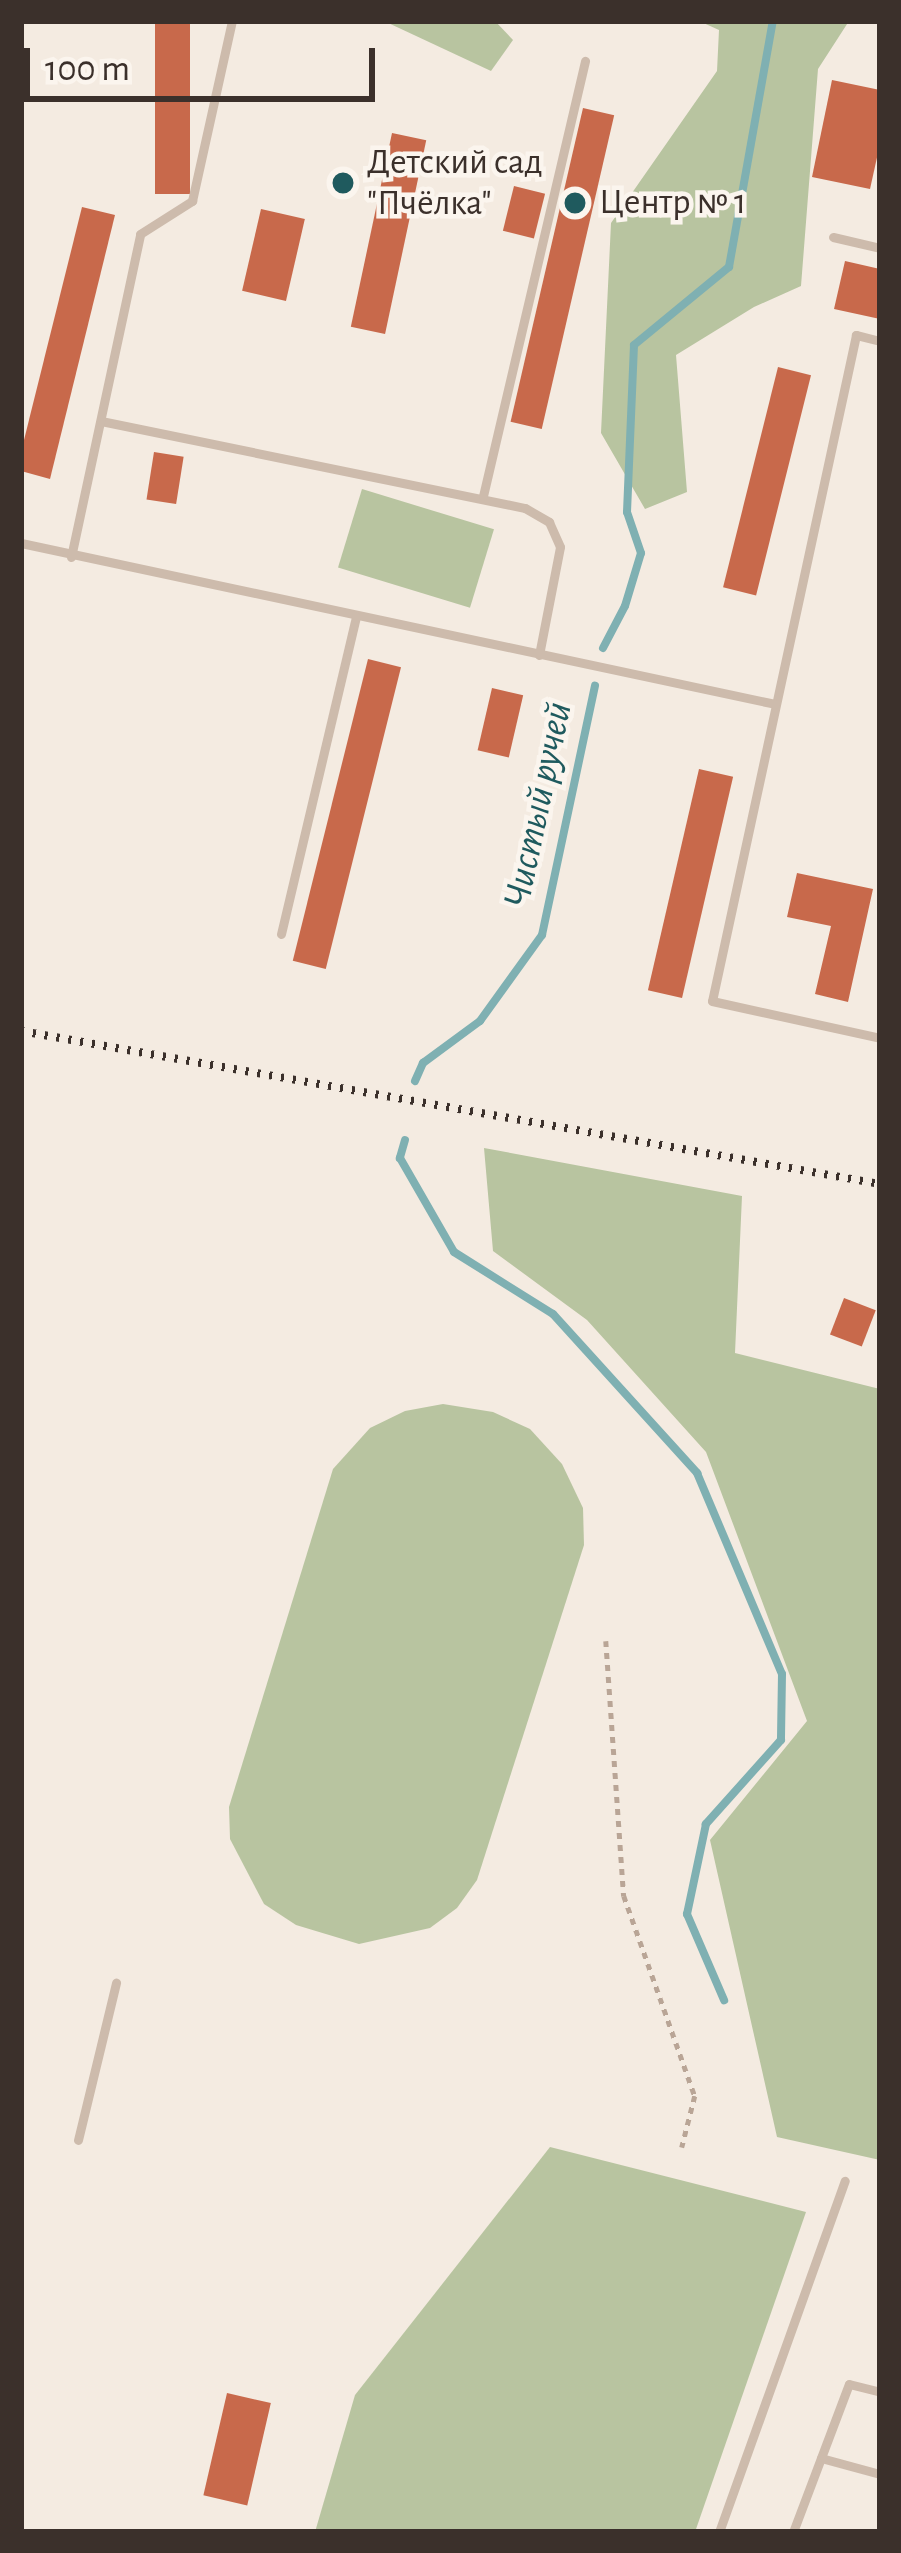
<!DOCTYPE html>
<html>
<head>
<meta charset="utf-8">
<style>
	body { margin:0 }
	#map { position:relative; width:901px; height:2553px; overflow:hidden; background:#f4ebe1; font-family:"Alegreya Sans",sans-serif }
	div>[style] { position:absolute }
	.green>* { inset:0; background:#b8c4a0; transform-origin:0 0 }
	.stream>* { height:8px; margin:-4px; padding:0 4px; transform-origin:4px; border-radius:4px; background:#7fb0b2 }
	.building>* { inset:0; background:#c8694b; transform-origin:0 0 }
	.path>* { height:4.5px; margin-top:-2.25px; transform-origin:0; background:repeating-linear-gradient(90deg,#b9a596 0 6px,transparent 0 12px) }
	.lane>* { height:9px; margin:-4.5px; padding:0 4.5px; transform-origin:4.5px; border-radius:4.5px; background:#cdbbac }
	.rail>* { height:8px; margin-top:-4px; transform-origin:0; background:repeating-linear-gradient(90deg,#3b302b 0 3px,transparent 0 12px) }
	.dots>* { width:33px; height:33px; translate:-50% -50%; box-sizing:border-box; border:6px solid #fbf5ee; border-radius:50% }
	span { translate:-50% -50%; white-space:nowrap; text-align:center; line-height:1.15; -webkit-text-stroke:9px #fbf5ee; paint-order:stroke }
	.poi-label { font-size:36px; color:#3b302b }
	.left { translate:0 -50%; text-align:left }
	.water-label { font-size:39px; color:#1f5a5e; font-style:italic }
	.frame { position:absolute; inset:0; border:24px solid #3b302b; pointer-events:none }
	.scale { position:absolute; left:24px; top:48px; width:351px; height:54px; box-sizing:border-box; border:6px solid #3b302b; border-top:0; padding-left:15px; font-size:36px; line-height:42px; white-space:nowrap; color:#3b302b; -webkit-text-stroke:9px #fbf5ee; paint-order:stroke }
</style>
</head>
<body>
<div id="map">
	<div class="green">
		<i style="clip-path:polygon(384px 21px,495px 21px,513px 40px,491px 71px)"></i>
		<i style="clip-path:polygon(699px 21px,849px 21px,818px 69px,801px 286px,754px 307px,676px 355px,687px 492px,645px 509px,601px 433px,611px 223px,717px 71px,719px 30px)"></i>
		<i style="left:362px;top:489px;width:138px;height:82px;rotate:17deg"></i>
		<i style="clip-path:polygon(484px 1148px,742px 1196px,735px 1353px,880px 1389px,880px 2160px,777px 2137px,710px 1840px,807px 1721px,706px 1452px,587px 1320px,493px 1251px)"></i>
		<i style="clip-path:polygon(443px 1404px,493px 1412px,530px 1429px,562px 1464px,583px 1508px,584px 1545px,477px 1880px,457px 1908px,430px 1928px,359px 1944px,296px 1925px,264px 1904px,230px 1839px,229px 1807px,333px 1469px,370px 1428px,405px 1411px)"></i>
		<i style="clip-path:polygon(550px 2147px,806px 2212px,695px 2532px,315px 2532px,355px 2395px)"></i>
	</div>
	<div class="stream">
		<i style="left:603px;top:648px;width:47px;rotate:-62.4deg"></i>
		<i style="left:625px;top:606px;width:55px;rotate:-73.2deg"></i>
		<i style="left:641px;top:553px;width:43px;rotate:-108.9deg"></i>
		<i style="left:627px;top:512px;width:167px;rotate:-87.6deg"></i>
		<i style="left:634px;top:345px;width:123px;rotate:-39.4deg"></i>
		<i style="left:729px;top:267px;width:250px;rotate:-79.9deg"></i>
		<i style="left:415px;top:1081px;width:20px;rotate:-66deg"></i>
		<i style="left:423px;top:1063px;width:71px;rotate:-36.4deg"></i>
		<i style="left:480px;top:1021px;width:106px;rotate:-54.2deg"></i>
		<i style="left:542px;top:935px;width:255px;rotate:-78deg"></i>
		<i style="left:405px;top:1140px;width:19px;rotate:106deg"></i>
		<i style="left:400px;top:1158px;width:108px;rotate:60.1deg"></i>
		<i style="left:454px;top:1252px;width:117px;rotate:32.1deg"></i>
		<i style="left:553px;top:1314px;width:215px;rotate:47.8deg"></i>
		<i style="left:697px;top:1473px;width:218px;rotate:67.1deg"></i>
		<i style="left:782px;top:1674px;width:66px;rotate:90.9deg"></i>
		<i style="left:781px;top:1740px;width:113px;rotate:131.8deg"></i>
		<i style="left:706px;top:1824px;width:92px;rotate:101.9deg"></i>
		<i style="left:687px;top:1914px;width:94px;rotate:66.7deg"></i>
	</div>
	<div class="building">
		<i style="left:155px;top:21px;width:35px;height:173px"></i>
		<i style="clip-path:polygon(832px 80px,880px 90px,880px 144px,870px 189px,812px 177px)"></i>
		<i style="left:583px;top:108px;width:32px;height:322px;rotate:13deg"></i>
		<i style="left:392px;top:133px;width:35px;height:198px;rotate:12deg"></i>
		<i style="left:514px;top:186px;width:32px;height:46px;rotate:14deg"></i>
		<i style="clip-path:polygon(82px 207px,115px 215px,50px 479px,21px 471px,21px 452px)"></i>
		<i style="left:261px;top:209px;width:45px;height:84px;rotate:13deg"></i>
		<i style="clip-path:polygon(845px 261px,880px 269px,880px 319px,834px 309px)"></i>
		<i style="left:778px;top:367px;width:34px;height:227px;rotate:14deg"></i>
		<i style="left:154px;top:452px;width:30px;height:48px;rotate:9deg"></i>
		<i style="left:368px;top:659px;width:34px;height:311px;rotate:14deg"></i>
		<i style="left:492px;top:688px;width:32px;height:64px;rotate:13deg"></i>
		<i style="left:699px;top:769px;width:35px;height:227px;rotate:13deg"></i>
		<i style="clip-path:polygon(797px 873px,873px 889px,848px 1002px,815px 994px,831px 926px,787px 917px)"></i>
		<i style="left:844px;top:1298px;width:34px;height:39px;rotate:21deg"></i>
		<i style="left:227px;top:2393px;width:45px;height:105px;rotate:13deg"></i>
	</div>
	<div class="path">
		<i style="left:606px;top:1641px;width:256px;rotate:86deg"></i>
		<i style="left:624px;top:1896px;width:212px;rotate:70.5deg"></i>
		<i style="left:695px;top:2096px;width:53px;rotate:104.3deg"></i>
	</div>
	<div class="lane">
		<i style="left:833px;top:237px;width:48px;rotate:13.2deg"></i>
		<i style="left:880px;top:341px;width:25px;rotate:-166deg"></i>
		<i style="left:856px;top:335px;width:681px;rotate:102.2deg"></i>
		<i style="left:712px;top:1001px;width:172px;rotate:12.4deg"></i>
		<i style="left:101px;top:421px;width:433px;rotate:11.6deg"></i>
		<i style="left:525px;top:508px;width:28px;rotate:30deg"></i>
		<i style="left:549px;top:522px;width:27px;rotate:66deg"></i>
		<i style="left:560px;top:547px;width:110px;rotate:101deg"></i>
		<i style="left:483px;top:496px;width:447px;rotate:-76.8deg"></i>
		<i style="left:21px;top:543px;width:771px;rotate:12.05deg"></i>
		<i style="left:71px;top:557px;width:330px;rotate:-77.9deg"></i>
		<i style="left:140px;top:234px;width:62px;rotate:-32.4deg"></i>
		<i style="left:192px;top:201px;width:184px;rotate:-77.5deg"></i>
		<i style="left:281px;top:934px;width:326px;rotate:-76.7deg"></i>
		<i style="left:78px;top:2140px;width:162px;rotate:-76.4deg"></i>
		<i style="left:821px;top:2458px;width:61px;rotate:15.2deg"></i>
		<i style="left:719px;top:2532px;width:373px;rotate:-70.3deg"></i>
		<i style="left:793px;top:2532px;width:158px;rotate:-69.3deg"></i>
		<i style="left:849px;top:2384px;width:32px;rotate:14deg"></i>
	</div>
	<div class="rail">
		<i style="left:21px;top:1031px;width:873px;rotate:10.1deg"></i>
	</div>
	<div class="dots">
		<i style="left:343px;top:183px;background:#1f5a5e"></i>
		<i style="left:575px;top:203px;background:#1f5a5e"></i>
	</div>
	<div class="poi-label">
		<span class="left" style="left:367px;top:183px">Детский сад<br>"Пчёлка"</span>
		<span class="left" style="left:599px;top:203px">Центр № 1</span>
	</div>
	<div class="water-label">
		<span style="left:539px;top:805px;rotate:-78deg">Чистый ручей</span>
	</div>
	<div class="frame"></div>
	<div class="scale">100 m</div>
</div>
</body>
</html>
